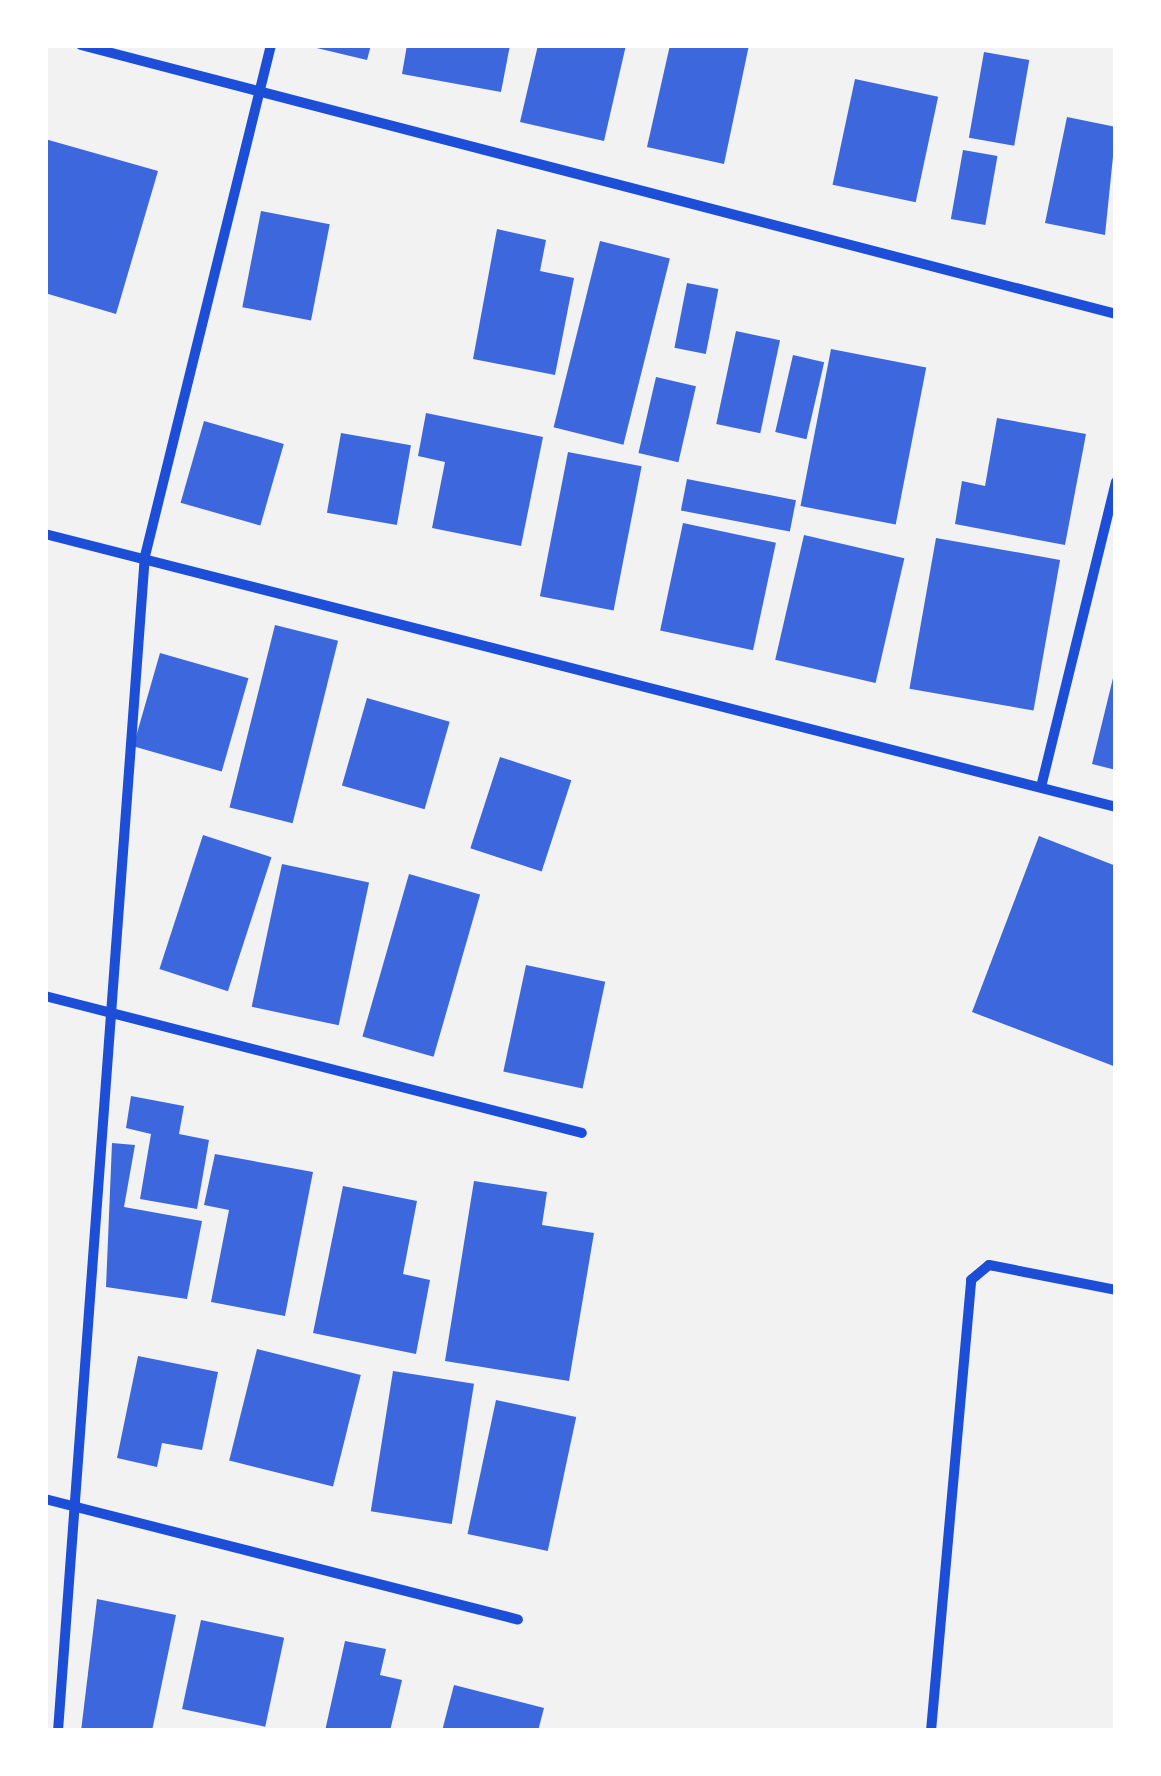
<!DOCTYPE html>
<html>
<head>
<meta charset="utf-8">
<style>
	body { margin:0 }
	#map { position:relative; width:1161px; height:1776px; overflow:hidden; background:#f2f2f2; font-family:Raleway,sans-serif }
	div>[style] { position:absolute }
	.building>* { inset:0; background:#3d67dc; transform-origin:0 0 }
	.minor>* { height:10px; margin:-5px; padding:0 5px; transform-origin:5px; border-radius:5px; background:#1d4ed8 }
	span { translate:-50% -50%; white-space:nowrap; text-align:center; line-height:1.15; -webkit-text-stroke:8px #fff; paint-order:stroke }
	.frame { position:absolute; inset:0; border:48px solid #fff; pointer-events:none }
</style>
</head>
<body>
<div id="map">
	<div class="building">
		<i style="clip-path:polygon(304px 45px,371px 45px,367px 60px)"></i>
		<i style="clip-path:polygon(407px 45px,510px 45px,501px 92px,402px 74px)"></i>
		<i style="clip-path:polygon(538px 45px,626px 45px,604px 141px,520px 122px)"></i>
		<i style="clip-path:polygon(670px 45px,749px 45px,724px 164px,647px 147px)"></i>
		<i style="left:984px;top:52px;width:46px;height:87px;rotate:10deg"></i>
		<i style="left:855px;top:79px;width:85px;height:108px;rotate:12deg"></i>
		<i style="clip-path:polygon(1067px 117px,1116px 127px,1105px 235px,1045px 223px)"></i>
		<i style="clip-path:polygon(45px 139px,158px 171px,116px 314px,45px 293px)"></i>
		<i style="left:963px;top:150px;width:35px;height:70px;rotate:10deg"></i>
		<i style="left:261px;top:211px;width:70px;height:98px;rotate:11deg"></i>
		<i style="clip-path:polygon(497px 229px,546px 240px,540px 271px,574px 278px,555px 375px,473px 359px)"></i>
		<i style="left:600px;top:241px;width:72px;height:192px;rotate:14deg"></i>
		<i style="left:687px;top:283px;width:32px;height:66px;rotate:11deg"></i>
		<i style="left:736px;top:331px;width:45px;height:95px;rotate:12deg"></i>
		<i style="left:831px;top:349px;width:97px;height:160px;rotate:11deg"></i>
		<i style="left:793px;top:355px;width:32px;height:79px;rotate:13deg"></i>
		<i style="left:656px;top:377px;width:41px;height:78px;rotate:13deg"></i>
		<i style="clip-path:polygon(426px 413px,543px 437px,521px 546px,432px 528px,445px 462px,418px 456px)"></i>
		<i style="clip-path:polygon(997px 418px,1086px 434px,1065px 545px,955px 524px,962px 481px,985px 486px)"></i>
		<i style="left:204px;top:421px;width:83px;height:85px;rotate:16deg"></i>
		<i style="left:341px;top:433px;width:71px;height:81px;rotate:10deg"></i>
		<i style="left:568px;top:452px;width:75px;height:147px;rotate:11deg"></i>
		<i style="left:687px;top:479px;width:111px;height:32px;rotate:11deg"></i>
		<i style="left:683px;top:523px;width:95px;height:110px;rotate:12deg"></i>
		<i style="left:804px;top:535px;width:103px;height:128px;rotate:13deg"></i>
		<i style="left:936px;top:538px;width:126px;height:153px;rotate:10deg"></i>
		<i style="left:275px;top:625px;width:65px;height:188px;rotate:14deg"></i>
		<i style="left:160px;top:653px;width:92px;height:97px;rotate:16deg"></i>
		<i style="clip-path:polygon(1115px 670px,1116px 670px,1116px 770px,1092px 764px)"></i>
		<i style="left:367px;top:698px;width:86px;height:91px;rotate:16deg"></i>
		<i style="left:500px;top:757px;width:75px;height:96px;rotate:18deg"></i>
		<i style="left:203px;top:835px;width:72px;height:141px;rotate:18deg"></i>
		<i style="clip-path:polygon(1039px 836px,1116px 866px,1116px 1067px,972px 1012px)"></i>
		<i style="left:282px;top:864px;width:89px;height:146px;rotate:12deg"></i>
		<i style="left:409px;top:874px;width:74px;height:169px;rotate:16deg"></i>
		<i style="left:526px;top:965px;width:81px;height:109px;rotate:12deg"></i>
		<i style="clip-path:polygon(131px 1096px,184px 1106px,179px 1134px,209px 1140px,197px 1209px,140px 1199px,151px 1134px,126px 1128px)"></i>
		<i style="clip-path:polygon(112px 1143px,135px 1145px,124px 1207px,202px 1221px,187px 1299px,106px 1287px)"></i>
		<i style="clip-path:polygon(215px 1154px,313px 1172px,285px 1316px,211px 1302px,229px 1210px,204px 1205px)"></i>
		<i style="clip-path:polygon(474px 1181px,547px 1192px,542px 1225px,594px 1233px,569px 1381px,445px 1361px)"></i>
		<i style="clip-path:polygon(343px 1186px,417px 1201px,403px 1274px,430px 1280px,416px 1354px,313px 1333px)"></i>
		<i style="left:257px;top:1349px;width:107px;height:115px;rotate:14deg"></i>
		<i style="clip-path:polygon(138px 1356px,218px 1372px,202px 1450px,162px 1443px,157px 1467px,117px 1458px)"></i>
		<i style="left:393px;top:1371px;width:82px;height:142px;rotate:9deg"></i>
		<i style="left:496px;top:1400px;width:82px;height:137px;rotate:12deg"></i>
		<i style="clip-path:polygon(97px 1599px,176px 1615px,152px 1731px,81px 1731px)"></i>
		<i style="left:201px;top:1620px;width:85px;height:91px;rotate:12deg"></i>
		<i style="clip-path:polygon(345px 1641px,386px 1649px,380px 1675px,402px 1680px,390px 1731px,325px 1731px)"></i>
		<i style="clip-path:polygon(454px 1685px,544px 1708px,538px 1731px,442px 1731px)"></i>
	</div>
	<div class="minor">
		<i style="left:81px;top:45px;width:1069px;rotate:14.57deg"></i>
		<i style="left:45px;top:534px;width:1105px;rotate:14.3deg"></i>
		<i style="left:1041px;top:787px;width:314px;rotate:-76.2deg"></i>
		<i style="left:45px;top:996px;width:554px;rotate:14.31deg"></i>
		<i style="left:45px;top:1499px;width:488px;rotate:14.3deg"></i>
		<i style="left:58px;top:1731px;width:1178px;rotate:-85.77deg"></i>
		<i style="left:145px;top:556px;width:526px;rotate:-76.15deg"></i>
		<i style="left:931px;top:1731px;width:453px;rotate:-84.9deg"></i>
		<i style="left:971px;top:1280px;width:23px;rotate:-40deg"></i>
		<i style="left:989px;top:1265px;width:129px;rotate:11.1deg"></i>
	</div>
	<div class="frame"></div>
</div>
</body>
</html>
